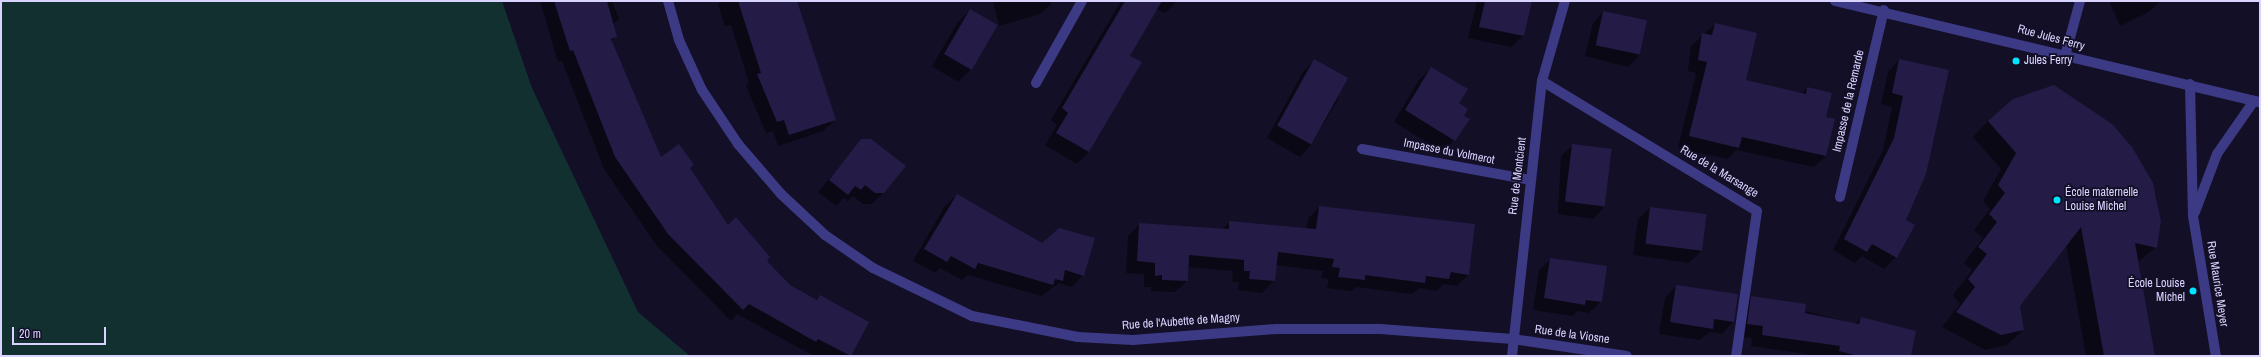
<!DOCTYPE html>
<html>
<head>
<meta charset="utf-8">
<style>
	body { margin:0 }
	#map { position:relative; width:2261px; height:357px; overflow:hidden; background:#130f26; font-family:"Archivo Narrow",sans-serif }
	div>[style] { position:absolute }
	.green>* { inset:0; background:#12302f }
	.shadow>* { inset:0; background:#0007 }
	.building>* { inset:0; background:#241b47; transform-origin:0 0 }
	.minor>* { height:10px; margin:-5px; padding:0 5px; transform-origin:5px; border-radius:5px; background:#3d3a85 }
	.dots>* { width:11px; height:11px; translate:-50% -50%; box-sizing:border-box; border:2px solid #130f26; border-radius:50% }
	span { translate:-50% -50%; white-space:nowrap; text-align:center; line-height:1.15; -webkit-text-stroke:3.5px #130f26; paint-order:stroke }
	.street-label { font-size:12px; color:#d9d4ff }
	.poi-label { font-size:12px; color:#d9d4ff }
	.left { translate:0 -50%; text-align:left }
	.right { translate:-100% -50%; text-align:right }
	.frame { position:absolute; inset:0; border:2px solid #d9d4ff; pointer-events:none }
	.scale { position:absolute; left:12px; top:327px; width:94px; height:18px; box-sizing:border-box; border:2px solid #d9d4ff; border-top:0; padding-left:5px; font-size:12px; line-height:14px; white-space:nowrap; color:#d9d4ff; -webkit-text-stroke:3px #130f26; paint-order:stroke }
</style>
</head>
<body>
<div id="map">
	<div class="green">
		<i style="clip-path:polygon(1px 1px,502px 1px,532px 88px,638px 312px,690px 356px,1px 356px)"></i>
	</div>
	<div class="shadow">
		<i style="clip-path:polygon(540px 1px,612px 1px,619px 19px,612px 25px,616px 37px,611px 42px,661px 158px,689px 168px,728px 227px,789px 285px,816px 301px,820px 296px,868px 323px,849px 356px,814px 356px,737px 314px,731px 321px,657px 246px,604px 169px,562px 61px,558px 62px)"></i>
		<i style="clip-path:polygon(721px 1px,796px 1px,835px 120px,823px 131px,778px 146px,773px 131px,766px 133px,746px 86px,749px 83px,731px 25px,725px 26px,718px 4px)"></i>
		<i style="clip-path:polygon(993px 1px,1051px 1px,1052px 3px,1040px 14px,999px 26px)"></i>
		<i style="clip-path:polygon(1121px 1px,1177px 1px,1165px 13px,1157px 9px,1129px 56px,1089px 152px,1077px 164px,1045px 145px,1057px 125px,1051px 120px)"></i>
		<i style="clip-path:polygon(1477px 1px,1531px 1px,1523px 36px,1511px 47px,1468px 38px)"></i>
		<i style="clip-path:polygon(2109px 1px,2161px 1px,2149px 12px,2120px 26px)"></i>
		<i style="clip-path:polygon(970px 10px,970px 70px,958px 82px,932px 66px,958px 22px)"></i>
		<i style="clip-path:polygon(1603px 12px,1646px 21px,1639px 56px,1628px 67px,1585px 56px,1593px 23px)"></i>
		<i style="clip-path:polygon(1715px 24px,1745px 81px,1801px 94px,1807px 88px,1825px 117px,1834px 119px,1826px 156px,1814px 167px,1736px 150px,1727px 159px,1678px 148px,1696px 73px,1688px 71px,1691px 46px)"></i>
		<i style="clip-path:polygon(1314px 60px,1339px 98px,1311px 145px,1300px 157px,1267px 138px,1303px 72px)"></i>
		<i style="clip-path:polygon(1899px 60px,1948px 70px,1896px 257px,1884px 269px,1862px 256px,1855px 263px,1833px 250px,1883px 150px,1892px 107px,1881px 104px,1888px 72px)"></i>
		<i style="clip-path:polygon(1431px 68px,1458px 104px,1454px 140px,1443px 152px,1394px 122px,1419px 80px)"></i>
		<i style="clip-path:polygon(1988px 121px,2143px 166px,2156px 194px,2160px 221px,2156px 247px,2138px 262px,2154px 356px,2086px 356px,2066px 245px,2019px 306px,2023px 330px,2007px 345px,1985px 350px,1942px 327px,1960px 304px,1953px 295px,1972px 270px,1964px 263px,1983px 238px,1974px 230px,1990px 209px,1983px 201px,2001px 169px,1973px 137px)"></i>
		<i style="clip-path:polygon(862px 140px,884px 192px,872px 204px,863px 204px,853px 196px,848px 201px,844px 198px,836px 206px,818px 192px)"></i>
		<i style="clip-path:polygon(1573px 145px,1604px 207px,1593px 219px,1558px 214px,1561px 156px)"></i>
		<i style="clip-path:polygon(957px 195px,1083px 275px,1072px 287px,1059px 283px,1041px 296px,968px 275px,962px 280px,940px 268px,935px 273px,913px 261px,945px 206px)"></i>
		<i style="clip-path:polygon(1319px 207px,1468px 275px,1457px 286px,1443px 284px,1437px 291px,1419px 288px,1412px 294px,1356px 287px,1352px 291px,1327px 288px,1329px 279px,1321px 278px,1323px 271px,1276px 265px,1274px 281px,1262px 293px,1238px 290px,1239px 282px,1232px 282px,1233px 271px,1188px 267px,1187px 281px,1175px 292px,1151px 291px,1151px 287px,1144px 287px,1144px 274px,1126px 273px,1128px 236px,1140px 224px,1222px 229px,1230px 222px,1306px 229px,1308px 219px)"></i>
		<i style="clip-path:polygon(1650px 208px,1701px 251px,1689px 263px,1633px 255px,1638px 219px)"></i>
		<i style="clip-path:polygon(1551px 259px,1601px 301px,1589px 313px,1577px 311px,1573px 316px,1533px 310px,1539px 270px)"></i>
		<i style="clip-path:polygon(1676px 286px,1733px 322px,1722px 334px,1709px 332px,1700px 340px,1659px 334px,1665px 298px)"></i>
		<i style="clip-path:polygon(1752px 297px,1855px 324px,1861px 318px,1910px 356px,1820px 356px,1751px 346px,1752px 338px,1736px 336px,1740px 309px)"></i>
	</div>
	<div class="building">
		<i style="clip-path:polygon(554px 1px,607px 1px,617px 37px,611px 39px,661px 157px,679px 144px,694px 165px,690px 168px,728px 225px,736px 217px,770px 257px,767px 261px,790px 285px,817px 300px,820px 295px,869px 322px,851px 356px,818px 339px,816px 342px,749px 304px,743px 310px,668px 234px,615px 157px,573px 50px,570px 51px)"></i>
		<i style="clip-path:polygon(738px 1px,797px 1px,836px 120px,789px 135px,784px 120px,777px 122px,757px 74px,761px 73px)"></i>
		<i style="clip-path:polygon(1125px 1px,1162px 1px,1130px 56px,1142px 62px,1089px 152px,1056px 133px,1068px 113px,1062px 108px)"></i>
		<i style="clip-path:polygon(1485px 1px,1532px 1px,1524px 36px,1479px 27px)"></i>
		<i style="left:970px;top:9px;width:32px;height:52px;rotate:30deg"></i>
		<i style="left:1603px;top:11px;width:45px;height:35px;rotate:12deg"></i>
		<i style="clip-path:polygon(1715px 23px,1757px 33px,1746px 80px,1806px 94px,1807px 87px,1832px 93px,1826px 117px,1835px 119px,1826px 156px,1742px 137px,1739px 148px,1689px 136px,1707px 62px,1698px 60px,1702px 33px,1712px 35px)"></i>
		<i style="left:1314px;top:59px;width:39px;height:76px;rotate:29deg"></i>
		<i style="clip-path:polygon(1899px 59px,1949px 70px,1926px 174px,1906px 220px,1915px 225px,1897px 258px,1872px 244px,1867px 252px,1844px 239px,1894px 138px,1903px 96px,1892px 93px)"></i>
		<i style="clip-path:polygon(1431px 67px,1468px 89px,1459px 103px,1468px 109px,1464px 116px,1470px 119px,1455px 141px,1405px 110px)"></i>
		<i style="clip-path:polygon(2054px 85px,2112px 124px,2132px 147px,2153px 183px,2161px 221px,2157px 248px,2135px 243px,2155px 356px,2104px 356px,2081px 227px,2020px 306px,2024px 330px,2001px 335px,1956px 312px,1975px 287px,1968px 279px,1987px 254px,1978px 247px,1997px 222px,1989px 214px,2005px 193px,1998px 185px,2016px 153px,1988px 121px,2013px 99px)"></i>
		<i style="clip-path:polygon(861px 139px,871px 139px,906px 166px,884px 193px,875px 193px,865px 185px,861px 190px,855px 186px,848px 195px,829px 180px)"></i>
		<i style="left:1572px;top:144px;width:40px;height:58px;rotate:7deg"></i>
		<i style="clip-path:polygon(957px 194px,1042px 243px,1059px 228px,1095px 238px,1084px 276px,1065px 270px,1063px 281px,1055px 279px,1053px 285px,978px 263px,975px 269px,951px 256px,947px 262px,924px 249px)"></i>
		<i style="clip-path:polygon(1319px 206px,1475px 224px,1469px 275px,1451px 272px,1449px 279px,1426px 276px,1425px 283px,1365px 275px,1365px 280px,1338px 277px,1340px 268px,1332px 267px,1334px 259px,1278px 252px,1275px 281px,1249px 279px,1250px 271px,1244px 271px,1244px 260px,1189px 255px,1188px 281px,1162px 280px,1162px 275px,1155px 276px,1155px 263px,1137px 261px,1139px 223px,1229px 229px,1229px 221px,1316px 229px)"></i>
		<i style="left:1650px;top:207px;width:57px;height:37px;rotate:7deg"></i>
		<i style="clip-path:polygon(1550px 258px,1607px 266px,1602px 302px,1586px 300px,1585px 305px,1544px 298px)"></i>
		<i style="clip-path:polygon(1676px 285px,1738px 294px,1734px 322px,1714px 319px,1713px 329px,1670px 322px)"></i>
		<i style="clip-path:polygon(1751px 296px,1806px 304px,1805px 313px,1859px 324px,1861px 317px,1916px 331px,1911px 356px,1858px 356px,1839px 351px,1840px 346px,1762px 335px,1763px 326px,1747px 324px)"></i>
	</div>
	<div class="minor">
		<i style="left:668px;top:1px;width:41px;rotate:74.2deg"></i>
		<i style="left:679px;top:40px;width:55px;rotate:65.3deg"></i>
		<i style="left:702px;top:90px;width:65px;rotate:56.3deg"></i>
		<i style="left:738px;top:144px;width:66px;rotate:49.3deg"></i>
		<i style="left:781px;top:194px;width:60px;rotate:43deg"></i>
		<i style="left:825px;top:235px;width:58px;rotate:34.5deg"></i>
		<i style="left:873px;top:268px;width:110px;rotate:25.9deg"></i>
		<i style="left:972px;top:316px;width:108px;rotate:11.2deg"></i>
		<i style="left:1078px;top:337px;width:55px;rotate:3.1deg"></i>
		<i style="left:1133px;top:340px;width:144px;rotate:-4.4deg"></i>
		<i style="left:1277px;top:329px;width:103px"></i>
		<i style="left:1380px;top:329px;width:133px;rotate:4.3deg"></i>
		<i style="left:1513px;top:339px;width:115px;rotate:8.5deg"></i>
		<i style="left:1835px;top:1px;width:437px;rotate:13.4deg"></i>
		<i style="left:2065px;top:56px;width:57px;rotate:-74.7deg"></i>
		<i style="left:1542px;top:81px;width:251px;rotate:31.2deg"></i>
		<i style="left:1757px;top:211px;width:147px;rotate:98.2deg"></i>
		<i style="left:1036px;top:83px;width:94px;rotate:-60.7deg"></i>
		<i style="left:2190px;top:84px;width:132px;rotate:88.7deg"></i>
		<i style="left:2193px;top:216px;width:142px;rotate:80.7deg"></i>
		<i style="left:1362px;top:149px;width:172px;rotate:10.4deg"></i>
		<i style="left:1840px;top:197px;width:192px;rotate:-76.8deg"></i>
		<i style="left:2195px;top:212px;width:62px;rotate:-69.2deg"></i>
		<i style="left:2217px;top:154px;width:65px;rotate:-55.1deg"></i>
		<i style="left:1512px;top:356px;width:277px;rotate:-83.8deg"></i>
		<i style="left:1542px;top:81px;width:83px;rotate:-74deg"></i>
	</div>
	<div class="dots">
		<i style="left:2016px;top:61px;background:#00e5ff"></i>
		<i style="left:2057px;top:200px;background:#00e5ff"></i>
		<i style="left:2193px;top:291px;background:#00e5ff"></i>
	</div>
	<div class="street-label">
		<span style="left:2051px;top:38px;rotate:15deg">Rue Jules Ferry</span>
		<span style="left:1849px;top:101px;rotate:-77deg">Impasse de la Remarde</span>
		<span style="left:1449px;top:152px;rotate:11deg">Impasse du Volmerot</span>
		<span style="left:1719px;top:172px;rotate:31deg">Rue de la Marsange</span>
		<span style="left:1518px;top:176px;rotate:-83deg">Rue de Montcient</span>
		<span style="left:2217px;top:284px;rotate:81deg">Rue Maurice Meyer</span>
		<span style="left:1181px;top:322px;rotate:-4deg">Rue de l'Aubette de Magny</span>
		<span style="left:1572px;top:335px;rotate:8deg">Rue de la Viosne</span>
	</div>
	<div class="poi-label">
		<span class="left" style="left:2024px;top:61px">Jules Ferry</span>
		<span class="left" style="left:2065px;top:200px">École maternelle<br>Louise Michel</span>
		<span class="right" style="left:2185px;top:291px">École Louise<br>Michel</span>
	</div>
	<div class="frame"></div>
	<div class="scale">20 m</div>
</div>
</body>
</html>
